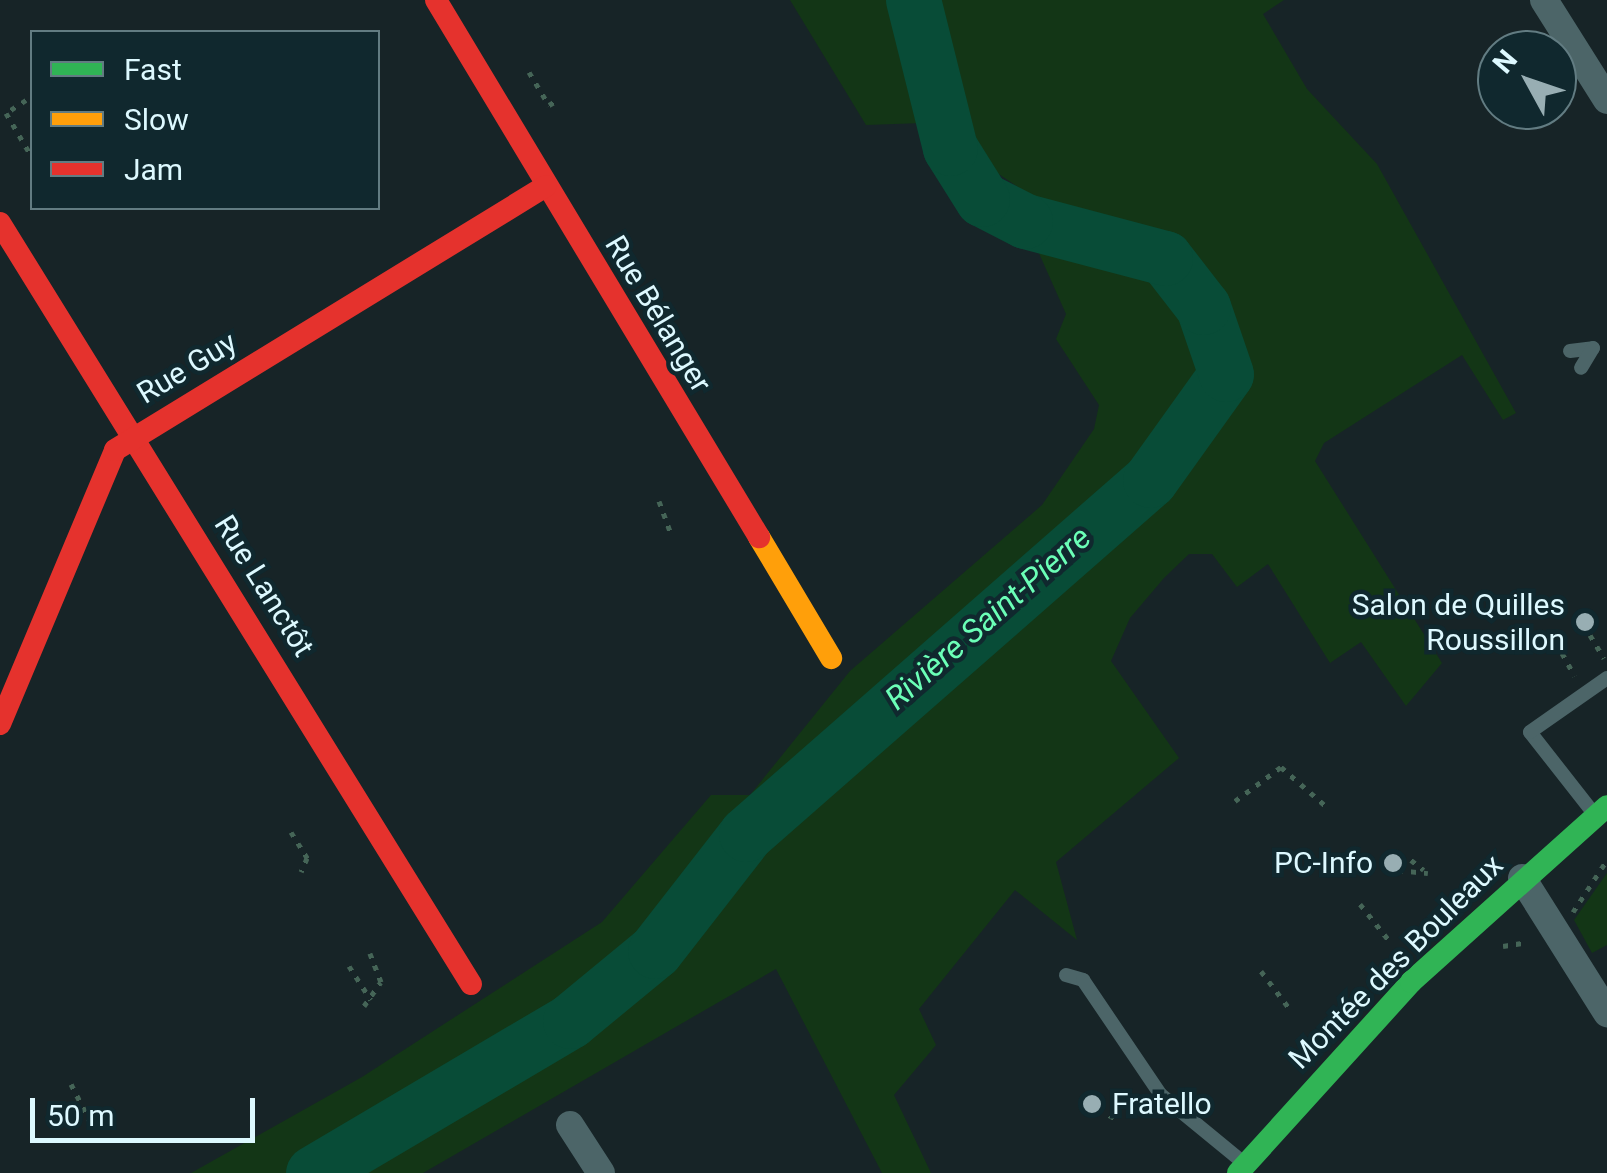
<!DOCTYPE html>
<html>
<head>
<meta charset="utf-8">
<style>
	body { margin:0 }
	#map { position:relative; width:1607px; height:1173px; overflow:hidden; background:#172427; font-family:Roboto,sans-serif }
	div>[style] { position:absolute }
	.green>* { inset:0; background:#133616 }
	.river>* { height:55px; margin:-27.5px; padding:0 27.5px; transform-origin:27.5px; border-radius:27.5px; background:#084c37 }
	.path>* { height:5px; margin-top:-2.5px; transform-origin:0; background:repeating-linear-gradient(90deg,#456557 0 5px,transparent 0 13px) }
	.lane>* { height:14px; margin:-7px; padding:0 7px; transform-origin:7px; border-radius:7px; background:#4c6568 }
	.street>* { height:28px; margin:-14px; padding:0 14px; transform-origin:14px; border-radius:14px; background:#4c6568 }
	.fast>* { height:22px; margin:-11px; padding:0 11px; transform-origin:11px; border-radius:11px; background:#30b455 }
	.slow>* { height:22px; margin:-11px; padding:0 11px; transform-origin:11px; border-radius:11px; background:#ff9f0a }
	.jam>* { height:22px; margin:-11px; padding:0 11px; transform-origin:11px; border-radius:11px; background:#e5322d }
	.dots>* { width:28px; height:28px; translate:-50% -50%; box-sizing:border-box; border:5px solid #10282e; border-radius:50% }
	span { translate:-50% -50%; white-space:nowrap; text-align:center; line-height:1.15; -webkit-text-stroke:9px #10282e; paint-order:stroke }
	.street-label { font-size:30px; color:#ddf9ff }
	.poi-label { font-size:30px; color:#ddf9ff }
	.right { translate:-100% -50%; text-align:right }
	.left { translate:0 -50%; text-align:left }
	.water-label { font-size:32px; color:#6bffb7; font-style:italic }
	.legend { position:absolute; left:30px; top:30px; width:350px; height:180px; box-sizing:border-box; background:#10282e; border:2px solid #627c82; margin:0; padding:12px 18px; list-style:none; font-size:30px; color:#ddf9ff }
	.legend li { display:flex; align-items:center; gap:20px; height:50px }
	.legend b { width:50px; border:2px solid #627c82 }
	.north { position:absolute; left:1477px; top:30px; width:100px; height:100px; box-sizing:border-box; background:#10282e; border:2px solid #627c82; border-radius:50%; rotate:310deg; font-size:28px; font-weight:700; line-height:40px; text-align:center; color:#ddf9ff }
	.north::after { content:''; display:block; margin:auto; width:35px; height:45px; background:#98aeb3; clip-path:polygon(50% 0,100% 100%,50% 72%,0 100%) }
	.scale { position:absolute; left:30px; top:1098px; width:225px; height:45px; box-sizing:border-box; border:5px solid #ddf9ff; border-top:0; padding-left:12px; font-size:30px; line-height:35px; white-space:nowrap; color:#ddf9ff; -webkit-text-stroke:8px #10282e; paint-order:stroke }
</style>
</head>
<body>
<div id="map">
	<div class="green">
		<i style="clip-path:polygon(790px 0,897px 0,923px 123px,866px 125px)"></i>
		<i style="clip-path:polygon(927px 0,1284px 0,1263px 14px,1307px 89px,1377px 164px,1516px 413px,1503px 420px,1462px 355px,1324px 443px,1315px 461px,1442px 663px,1406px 706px,1361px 642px,1330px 663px,1268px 564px,1237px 587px,1212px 554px,1189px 554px,1164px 578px,1130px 618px,1111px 661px,1179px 758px,1056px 862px,1077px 940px,1015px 890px,919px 1009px,936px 1045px,894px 1095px,931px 1173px,882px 1173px,776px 969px,423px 1173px,191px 1173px,362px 1077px,602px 922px,711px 795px,750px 795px,850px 671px,1042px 505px,1094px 429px,1099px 405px,1056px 339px,1066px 314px,1034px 242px,1108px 253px,1155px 272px,1183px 296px,1204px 371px,1228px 391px,1235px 364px,1221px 314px,1180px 245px,1037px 200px,978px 160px,961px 80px)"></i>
		<i style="clip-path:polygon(1607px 873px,1607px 945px,1592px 953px,1574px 920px)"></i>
	</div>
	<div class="river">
		<i style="left:313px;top:1173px;width:299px;rotate:-30.6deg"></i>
		<i style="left:570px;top:1021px;width:110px;rotate:-39.5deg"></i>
		<i style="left:655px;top:951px;width:148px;rotate:-52.1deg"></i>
		<i style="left:746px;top:834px;width:537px;rotate:-41.23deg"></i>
		<i style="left:1150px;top:480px;width:130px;rotate:-54.4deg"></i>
		<i style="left:1226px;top:374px;width:71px;rotate:-108.9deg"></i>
		<i style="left:1203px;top:307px;width:62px;rotate:-127.8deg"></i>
		<i style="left:1165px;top:258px;width:145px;rotate:-165.2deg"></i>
		<i style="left:1025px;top:221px;width:48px;rotate:-152.9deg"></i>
		<i style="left:982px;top:199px;width:60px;rotate:-122.1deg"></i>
		<i style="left:950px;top:148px;width:153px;rotate:-104deg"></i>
	</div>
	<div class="path">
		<i style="left:529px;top:72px;width:39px;rotate:59deg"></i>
		<i style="left:549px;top:105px;width:8px;rotate:-30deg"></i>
		<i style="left:26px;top:100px;width:24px;rotate:147deg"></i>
		<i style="left:6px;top:113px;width:51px;rotate:59.4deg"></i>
		<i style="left:659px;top:501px;width:38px;rotate:70deg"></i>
		<i style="left:1590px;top:635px;width:27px;rotate:59deg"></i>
		<i style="left:1562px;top:653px;width:26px;rotate:61deg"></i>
		<i style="left:1235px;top:801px;width:57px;rotate:-36.5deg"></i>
		<i style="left:1281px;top:767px;width:61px;rotate:41deg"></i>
		<i style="left:291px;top:832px;width:31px;rotate:58deg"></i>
		<i style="left:307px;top:858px;width:15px;rotate:113deg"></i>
		<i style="left:1411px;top:860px;width:16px;rotate:38deg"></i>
		<i style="left:1398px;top:870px;width:30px;rotate:6deg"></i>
		<i style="left:1360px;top:904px;width:50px;rotate:51.5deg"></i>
		<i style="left:1573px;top:912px;width:62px;rotate:-56.8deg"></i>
		<i style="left:1503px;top:946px;width:24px;rotate:-9deg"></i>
		<i style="left:349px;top:966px;width:40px;rotate:57.1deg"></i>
		<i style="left:1261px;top:971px;width:46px;rotate:52.9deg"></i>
		<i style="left:364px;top:1006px;width:29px;rotate:-55deg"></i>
		<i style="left:381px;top:982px;width:31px;rotate:-111deg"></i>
		<i style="left:71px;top:1084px;width:48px;rotate:62.9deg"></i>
		<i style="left:1098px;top:1109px;width:23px;rotate:29deg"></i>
	</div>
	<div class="lane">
		<i style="left:1570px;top:351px;width:23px;rotate:-7deg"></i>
		<i style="left:1593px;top:348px;width:23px;rotate:121deg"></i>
		<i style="left:1595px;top:815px;width:105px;rotate:-128.1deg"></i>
		<i style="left:1530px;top:732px;width:94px;rotate:-35deg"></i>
		<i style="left:1066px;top:975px;width:18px;rotate:16deg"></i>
		<i style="left:1083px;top:980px;width:139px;rotate:55.9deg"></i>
		<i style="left:1161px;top:1095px;width:109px;rotate:39.4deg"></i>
	</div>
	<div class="street">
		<i style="left:1544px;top:0;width:118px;rotate:57.8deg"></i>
		<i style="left:1522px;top:878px;width:160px;rotate:57.8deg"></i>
		<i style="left:570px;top:1125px;width:57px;rotate:57.1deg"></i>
	</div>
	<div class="fast">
		<i style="left:1238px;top:1173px;width:258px;rotate:-47.8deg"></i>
		<i style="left:1411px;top:982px;width:263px;rotate:-41.9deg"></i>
	</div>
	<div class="slow">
		<i style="left:759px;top:537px;width:141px;rotate:59.2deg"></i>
	</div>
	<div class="jam">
		<i style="left:436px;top:0;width:627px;rotate:58.97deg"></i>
		<i style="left:0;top:223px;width:895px;rotate:58.25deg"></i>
		<i style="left:0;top:724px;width:297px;rotate:-67.2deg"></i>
		<i style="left:115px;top:450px;width:505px;rotate:-31.49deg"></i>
	</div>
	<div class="dots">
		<i style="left:1585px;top:622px;background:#98aeb3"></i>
		<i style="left:1393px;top:863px;background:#98aeb3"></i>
		<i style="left:1092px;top:1104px;background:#98aeb3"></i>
	</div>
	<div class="street-label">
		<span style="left:658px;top:314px;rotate:59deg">Rue Bélanger</span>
		<span style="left:187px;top:368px;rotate:-31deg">Rue Guy</span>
		<span style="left:264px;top:586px;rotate:58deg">Rue Lanctôt</span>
		<span style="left:1396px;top:962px;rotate:-45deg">Montée des Bouleaux</span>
	</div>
	<div class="poi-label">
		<span class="right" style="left:1565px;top:622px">Salon de Quilles<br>Roussillon</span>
		<span class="right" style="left:1373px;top:863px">PC-Info</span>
		<span class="left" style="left:1112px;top:1104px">Fratello</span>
	</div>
	<div class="water-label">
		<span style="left:988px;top:618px;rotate:-41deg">Rivière Saint-Pierre</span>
	</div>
	<ul class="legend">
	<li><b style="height:12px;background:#30b455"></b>Fast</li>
	<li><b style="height:12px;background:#ff9f0a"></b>Slow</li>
	<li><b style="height:12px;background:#e5322d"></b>Jam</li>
	</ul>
	<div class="north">N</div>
	<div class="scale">50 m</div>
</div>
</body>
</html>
